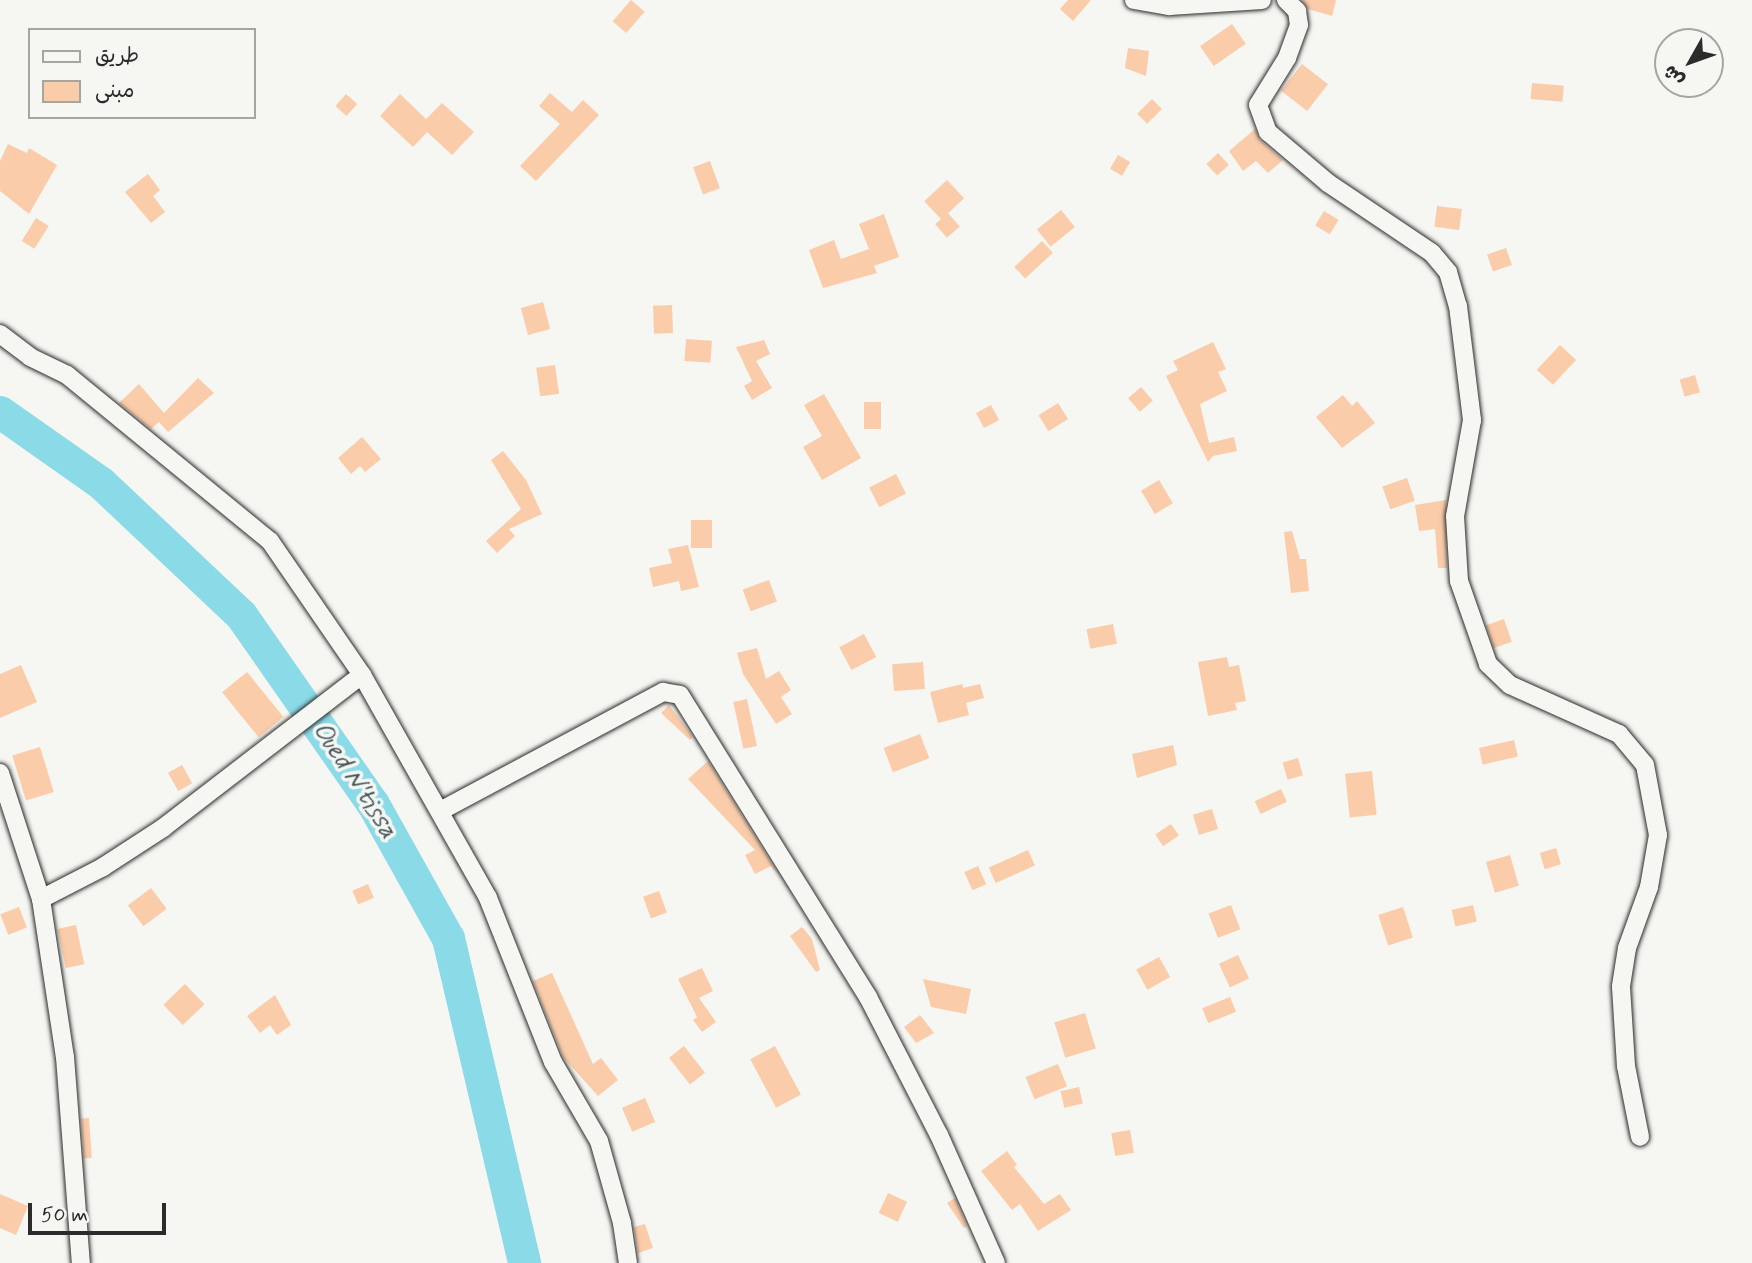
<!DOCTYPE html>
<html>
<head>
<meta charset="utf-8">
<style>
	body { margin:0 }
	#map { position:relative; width:1752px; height:1263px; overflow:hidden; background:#f6f6f2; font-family:Mynerve,"Playpen Sans Arabic",sans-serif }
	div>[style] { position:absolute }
	.river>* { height:33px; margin:-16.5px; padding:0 16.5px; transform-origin:16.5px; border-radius:16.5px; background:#8bdae8 }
	.building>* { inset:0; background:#fbccaa; transform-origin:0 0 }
	.roads { filter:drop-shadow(0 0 2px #2b2b2b) drop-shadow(0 0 2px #2b2b2b) }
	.minor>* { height:18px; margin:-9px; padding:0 9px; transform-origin:9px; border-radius:9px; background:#f6f6f2 }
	span { translate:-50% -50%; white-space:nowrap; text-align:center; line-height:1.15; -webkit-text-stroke:7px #f6f6f2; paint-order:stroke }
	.water-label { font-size:26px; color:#43575a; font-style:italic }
	.legend { position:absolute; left:28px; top:28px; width:228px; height:91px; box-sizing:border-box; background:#f6f6f2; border:2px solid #a5a5a2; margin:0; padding:9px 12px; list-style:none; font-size:21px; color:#2b2b2b }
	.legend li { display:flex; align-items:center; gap:14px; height:35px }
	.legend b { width:35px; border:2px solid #a5a5a2 }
	.north { position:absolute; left:1654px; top:28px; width:70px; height:70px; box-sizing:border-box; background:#f6f6f2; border:2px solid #a5a5a2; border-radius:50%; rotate:230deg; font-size:19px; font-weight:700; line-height:28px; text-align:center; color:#2b2b2b }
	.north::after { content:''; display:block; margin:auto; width:24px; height:32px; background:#2b2b2b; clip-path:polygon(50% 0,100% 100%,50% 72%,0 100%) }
	.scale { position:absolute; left:28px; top:1203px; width:138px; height:32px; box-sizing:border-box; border:4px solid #2b2b2b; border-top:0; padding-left:9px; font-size:21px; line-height:24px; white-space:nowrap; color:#2b2b2b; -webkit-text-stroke:5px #f6f6f2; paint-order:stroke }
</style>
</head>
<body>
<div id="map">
	<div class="river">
		<i style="left:0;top:412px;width:123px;rotate:35.1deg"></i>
		<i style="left:101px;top:483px;width:192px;rotate:43.3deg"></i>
		<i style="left:241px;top:615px;width:231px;rotate:55.1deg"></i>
		<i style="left:373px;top:804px;width:154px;rotate:60.8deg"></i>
		<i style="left:448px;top:938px;width:334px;rotate:76.8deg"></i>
	</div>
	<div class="building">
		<i style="left:631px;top:0;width:18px;height:28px;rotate:41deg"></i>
		<i style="clip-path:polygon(1068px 0,1091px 0,1073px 21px,1060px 9px)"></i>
		<i style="clip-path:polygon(1302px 0,1336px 0,1332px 16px,1308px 9px)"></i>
		<i style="left:1232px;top:24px;width:24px;height:39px;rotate:55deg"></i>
		<i style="clip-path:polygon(1128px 48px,1149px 51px,1146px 76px,1125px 68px)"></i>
		<i style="left:1302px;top:64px;width:33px;height:34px;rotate:38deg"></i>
		<i style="left:1532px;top:83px;width:32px;height:16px;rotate:5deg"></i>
		<i style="clip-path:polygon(550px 93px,572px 112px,583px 100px,599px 115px,536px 181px,520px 166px,560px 124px,539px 106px)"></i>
		<i style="left:346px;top:94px;width:15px;height:16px;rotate:42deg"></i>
		<i style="clip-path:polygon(400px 94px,426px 119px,442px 103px,474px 132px,452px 155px,427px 132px,413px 147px,380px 116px)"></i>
		<i style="left:1152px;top:99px;width:14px;height:21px;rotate:45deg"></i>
		<i style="clip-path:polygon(1255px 129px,1260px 140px,1283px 160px,1268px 173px,1256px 161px,1243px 171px,1229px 151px)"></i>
		<i style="clip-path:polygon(8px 144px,27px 153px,29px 148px,57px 165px,29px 214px,0 191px,0 161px)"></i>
		<i style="left:1218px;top:153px;width:16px;height:16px;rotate:47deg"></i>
		<i style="left:1118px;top:155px;width:14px;height:16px;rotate:30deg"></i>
		<i style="left:710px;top:161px;width:29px;height:18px;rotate:70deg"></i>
		<i style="clip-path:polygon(148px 174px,160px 190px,153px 196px,165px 212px,151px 223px,125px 192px)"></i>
		<i style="left:947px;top:180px;width:25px;height:31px;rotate:47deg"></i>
		<i style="left:1437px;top:206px;width:25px;height:21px;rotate:7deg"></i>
		<i style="left:1061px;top:210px;width:22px;height:31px;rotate:51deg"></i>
		<i style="left:1324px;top:211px;width:17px;height:17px;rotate:31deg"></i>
		<i style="left:948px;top:213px;width:18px;height:17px;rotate:49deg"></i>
		<i style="clip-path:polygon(884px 214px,899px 257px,874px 266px,877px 273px,823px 288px,809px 250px,834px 240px,841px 259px,869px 249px,859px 224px)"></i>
		<i style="left:36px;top:218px;width:15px;height:27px;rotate:32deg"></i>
		<i style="left:1042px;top:241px;width:16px;height:38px;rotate:47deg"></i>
		<i style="left:1506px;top:248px;width:18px;height:20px;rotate:71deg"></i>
		<i style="left:543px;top:302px;width:28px;height:23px;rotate:75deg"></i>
		<i style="left:672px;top:305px;width:28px;height:19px;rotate:88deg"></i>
		<i style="left:686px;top:339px;width:26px;height:22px;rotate:4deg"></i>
		<i style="clip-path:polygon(764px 340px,770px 354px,756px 361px,772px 388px,752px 400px,744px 386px,752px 381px,736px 347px)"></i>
		<i style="clip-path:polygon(1213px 342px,1226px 369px,1218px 372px,1227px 391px,1200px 404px,1209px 443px,1234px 437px,1237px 451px,1213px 456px,1208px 462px,1166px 376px,1178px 370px,1173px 361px)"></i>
		<i style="left:1560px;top:345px;width:22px;height:34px;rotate:43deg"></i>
		<i style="left:555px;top:365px;width:29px;height:19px;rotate:82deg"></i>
		<i style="left:1695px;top:375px;width:18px;height:16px;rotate:74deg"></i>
		<i style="clip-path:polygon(198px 378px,214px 393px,168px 432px,159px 422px,151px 429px,119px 403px,139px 384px,164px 413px)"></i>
		<i style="left:1141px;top:387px;width:18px;height:17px;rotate:49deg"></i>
		<i style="clip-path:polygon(824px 394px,861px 458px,822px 480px,803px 447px,822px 436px,804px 405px)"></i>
		<i style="clip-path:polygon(1343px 395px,1352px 406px,1357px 401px,1375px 423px,1342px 448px,1316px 417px)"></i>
		<i style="left:864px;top:402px;width:17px;height:27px"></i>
		<i style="left:1058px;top:403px;width:19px;height:23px;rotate:58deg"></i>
		<i style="left:991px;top:405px;width:17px;height:17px;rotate:62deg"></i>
		<i style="clip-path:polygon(362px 437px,381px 459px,365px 472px,360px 466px,351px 474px,338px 458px)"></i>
		<i style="clip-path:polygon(503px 451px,526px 480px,542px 514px,509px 529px,515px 536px,497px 553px,486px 541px,521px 509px,491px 460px)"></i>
		<i style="left:896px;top:474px;width:22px;height:30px;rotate:63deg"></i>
		<i style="left:1407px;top:478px;width:24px;height:26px;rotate:71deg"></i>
		<i style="left:1159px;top:480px;width:27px;height:21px;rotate:59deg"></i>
		<i style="clip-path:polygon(1446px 500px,1447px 568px,1438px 568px,1435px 529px,1419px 531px,1415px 505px)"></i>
		<i style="left:691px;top:520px;width:21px;height:28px"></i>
		<i style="clip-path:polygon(1292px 531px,1300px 559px,1306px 559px,1309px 591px,1291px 593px,1284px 532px)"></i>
		<i style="clip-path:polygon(688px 545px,699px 587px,681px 591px,679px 581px,653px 587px,649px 568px,672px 563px,668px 549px)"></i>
		<i style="left:769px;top:580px;width:23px;height:28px;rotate:70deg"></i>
		<i style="left:1504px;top:619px;width:24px;height:19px;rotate:71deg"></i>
		<i style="left:1113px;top:624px;width:20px;height:27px;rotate:79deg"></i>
		<i style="left:864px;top:634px;width:26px;height:28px;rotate:62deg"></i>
		<i style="clip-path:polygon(757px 648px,766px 679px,779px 671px,791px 690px,781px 697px,792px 714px,776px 724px,743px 674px,737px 653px)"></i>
		<i style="clip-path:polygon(1227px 657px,1229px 667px,1239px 665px,1246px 701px,1235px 703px,1237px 710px,1208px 716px,1198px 662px)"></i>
		<i style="left:923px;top:662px;width:27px;height:31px;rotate:86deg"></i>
		<i style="clip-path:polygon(21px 665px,37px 702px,0 718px,0 674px)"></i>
		<i style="left:247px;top:672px;width:58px;height:32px;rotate:51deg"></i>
		<i style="clip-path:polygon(962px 684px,963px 688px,980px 684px,984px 698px,966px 703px,969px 715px,938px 723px,930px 692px)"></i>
		<i style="left:747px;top:699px;width:48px;height:14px;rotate:78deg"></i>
		<i style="clip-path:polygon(669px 705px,693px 737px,690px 740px,661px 713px)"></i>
		<i style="left:920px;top:734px;width:26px;height:39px;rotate:69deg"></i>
		<i style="left:1514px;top:740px;width:17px;height:36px;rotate:77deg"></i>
		<i style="clip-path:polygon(1173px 745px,1177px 765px,1137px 778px,1132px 754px)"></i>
		<i style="left:40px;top:747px;width:47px;height:29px;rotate:73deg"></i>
		<i style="left:1298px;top:758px;width:18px;height:16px;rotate:74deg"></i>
		<i style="clip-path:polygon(708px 761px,779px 875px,771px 866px,755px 874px,745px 855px,755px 850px,688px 779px)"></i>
		<i style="left:182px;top:765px;width:21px;height:16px;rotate:61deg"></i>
		<i style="left:1372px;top:771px;width:44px;height:27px;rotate:84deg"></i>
		<i style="left:1281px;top:789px;width:14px;height:29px;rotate:65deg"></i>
		<i style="left:1212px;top:809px;width:21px;height:20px;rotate:73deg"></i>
		<i style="left:1171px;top:824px;width:14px;height:19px;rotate:56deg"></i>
		<i style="left:1556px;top:848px;width:17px;height:17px;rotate:73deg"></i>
		<i style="left:1028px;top:850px;width:17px;height:43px;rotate:66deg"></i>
		<i style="left:1510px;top:855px;width:32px;height:25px;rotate:74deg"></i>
		<i style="left:978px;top:866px;width:20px;height:15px;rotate:66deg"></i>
		<i style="left:368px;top:884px;width:15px;height:17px;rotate:67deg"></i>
		<i style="left:151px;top:888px;width:26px;height:29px;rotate:53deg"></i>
		<i style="left:659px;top:891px;width:23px;height:17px;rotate:70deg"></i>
		<i style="left:1231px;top:905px;width:26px;height:24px;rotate:69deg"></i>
		<i style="left:1473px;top:905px;width:17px;height:22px;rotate:77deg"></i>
		<i style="left:19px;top:907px;width:22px;height:20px;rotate:69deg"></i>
		<i style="left:1403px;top:907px;width:32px;height:26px;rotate:72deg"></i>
		<i style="left:76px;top:925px;width:40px;height:19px;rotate:78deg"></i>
		<i style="clip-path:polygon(802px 927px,812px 939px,820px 970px,816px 972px,790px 936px)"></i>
		<i style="left:1238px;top:955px;width:26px;height:21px;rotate:65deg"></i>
		<i style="left:1159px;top:957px;width:23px;height:26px;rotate:61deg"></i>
		<i style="clip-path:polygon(702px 968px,713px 991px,699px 998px,716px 1022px,702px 1032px,693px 1020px,697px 1017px,678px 979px)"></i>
		<i style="clip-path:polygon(552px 973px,593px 1064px,601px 1058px,618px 1080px,598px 1096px,563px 1057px,533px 981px)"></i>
		<i style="clip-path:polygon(923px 979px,971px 989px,966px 1014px,931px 1007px)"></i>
		<i style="left:185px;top:984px;width:28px;height:30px;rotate:46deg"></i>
		<i style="clip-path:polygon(275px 995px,291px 1025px,277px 1035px,270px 1025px,260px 1033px,247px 1016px)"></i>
		<i style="left:1230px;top:997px;width:16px;height:30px;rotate:68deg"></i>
		<i style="left:1085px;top:1013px;width:37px;height:32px;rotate:73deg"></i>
		<i style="clip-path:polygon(920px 1015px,934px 1033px,916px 1043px,904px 1027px)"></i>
		<i style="left:684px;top:1046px;width:34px;height:19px;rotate:52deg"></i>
		<i style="left:775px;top:1046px;width:55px;height:28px;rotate:62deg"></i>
		<i style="left:1058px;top:1064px;width:24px;height:35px;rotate:68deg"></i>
		<i style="left:1079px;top:1087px;width:17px;height:19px;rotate:77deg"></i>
		<i style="left:645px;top:1098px;width:26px;height:25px;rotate:67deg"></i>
		<i style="left:89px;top:1118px;width:40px;height:8px;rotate:86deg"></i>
		<i style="left:1130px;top:1130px;width:23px;height:19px;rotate:80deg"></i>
		<i style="clip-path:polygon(1007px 1151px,1017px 1165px,1014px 1167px,1044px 1204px,1060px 1194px,1071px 1210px,1038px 1231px,1020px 1204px,1012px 1210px,981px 1171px)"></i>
		<i style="left:888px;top:1193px;width:21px;height:22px;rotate:25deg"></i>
		<i style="clip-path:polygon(0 1194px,28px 1206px,16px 1235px,0 1228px)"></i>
		<i style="clip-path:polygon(955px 1198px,967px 1226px,964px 1228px,947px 1203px)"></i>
		<i style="clip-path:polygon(645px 1224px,653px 1248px,638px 1253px,634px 1227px)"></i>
	</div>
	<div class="roads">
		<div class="minor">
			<i style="left:1134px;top:0;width:36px;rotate:10deg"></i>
			<i style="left:1169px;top:6px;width:93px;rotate:-3.7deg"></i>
			<i style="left:1286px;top:0;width:16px;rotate:45deg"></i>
			<i style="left:1297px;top:11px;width:14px;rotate:82deg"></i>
			<i style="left:1299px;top:25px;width:35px;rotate:110deg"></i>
			<i style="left:1287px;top:58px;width:55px;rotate:121.7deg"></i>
			<i style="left:1258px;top:105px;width:29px;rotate:70deg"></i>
			<i style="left:1268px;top:132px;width:79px;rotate:40.4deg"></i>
			<i style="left:1328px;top:183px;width:125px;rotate:33.9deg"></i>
			<i style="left:1432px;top:253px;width:25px;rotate:50deg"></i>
			<i style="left:1448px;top:272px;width:35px;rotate:74deg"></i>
			<i style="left:1458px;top:306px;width:115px;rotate:83deg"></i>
			<i style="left:1472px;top:420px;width:97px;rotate:100deg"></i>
			<i style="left:1455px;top:516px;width:65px;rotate:86.5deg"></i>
			<i style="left:1459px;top:581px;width:88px;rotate:70.7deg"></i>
			<i style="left:1488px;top:664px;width:30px;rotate:44deg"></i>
			<i style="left:1510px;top:685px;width:120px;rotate:24.2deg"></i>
			<i style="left:1619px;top:734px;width:40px;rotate:50deg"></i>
			<i style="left:1645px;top:765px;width:71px;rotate:79.5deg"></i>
			<i style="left:1658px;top:835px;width:53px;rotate:99.8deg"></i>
			<i style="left:1649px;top:887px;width:65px;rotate:109.8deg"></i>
			<i style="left:1627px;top:948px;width:39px;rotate:99deg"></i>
			<i style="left:1621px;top:987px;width:79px;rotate:86.4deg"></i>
			<i style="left:1626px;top:1066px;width:72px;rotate:78.8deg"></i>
			<i style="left:0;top:334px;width:38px;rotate:37deg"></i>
			<i style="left:30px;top:357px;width:41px;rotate:25.9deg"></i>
			<i style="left:67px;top:375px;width:262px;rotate:39.3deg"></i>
			<i style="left:270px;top:541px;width:163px;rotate:55.5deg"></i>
			<i style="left:362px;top:675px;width:256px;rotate:60.5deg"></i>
			<i style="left:488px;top:898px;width:176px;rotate:68.4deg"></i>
			<i style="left:553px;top:1062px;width:91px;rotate:59.8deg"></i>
			<i style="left:599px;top:1141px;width:85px;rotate:74.3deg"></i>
			<i style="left:622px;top:1223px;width:40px;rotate:81.5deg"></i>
			<i style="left:0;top:773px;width:133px;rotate:72deg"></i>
			<i style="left:41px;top:899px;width:160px;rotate:81.4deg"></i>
			<i style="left:65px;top:1057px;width:207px;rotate:85.6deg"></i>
			<i style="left:442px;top:810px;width:251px;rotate:-28.1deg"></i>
			<i style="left:663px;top:692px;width:17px;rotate:10deg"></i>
			<i style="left:680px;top:695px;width:356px;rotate:58.1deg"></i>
			<i style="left:868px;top:997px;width:155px;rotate:62.8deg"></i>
			<i style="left:939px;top:1135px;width:140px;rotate:66deg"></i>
			<i style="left:41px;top:899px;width:70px;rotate:-27.3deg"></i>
			<i style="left:103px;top:867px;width:72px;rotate:-33deg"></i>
			<i style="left:163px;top:828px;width:251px;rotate:-37.6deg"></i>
		</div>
	</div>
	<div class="water-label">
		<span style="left:354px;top:781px;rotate:57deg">Oued N'tissa</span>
	</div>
	<ul class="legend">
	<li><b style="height:9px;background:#f6f6f2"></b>طريق</li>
	<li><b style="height:19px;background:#fbccaa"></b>مبنى</li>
	</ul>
	<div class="north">ش</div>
	<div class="scale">50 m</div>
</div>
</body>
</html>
